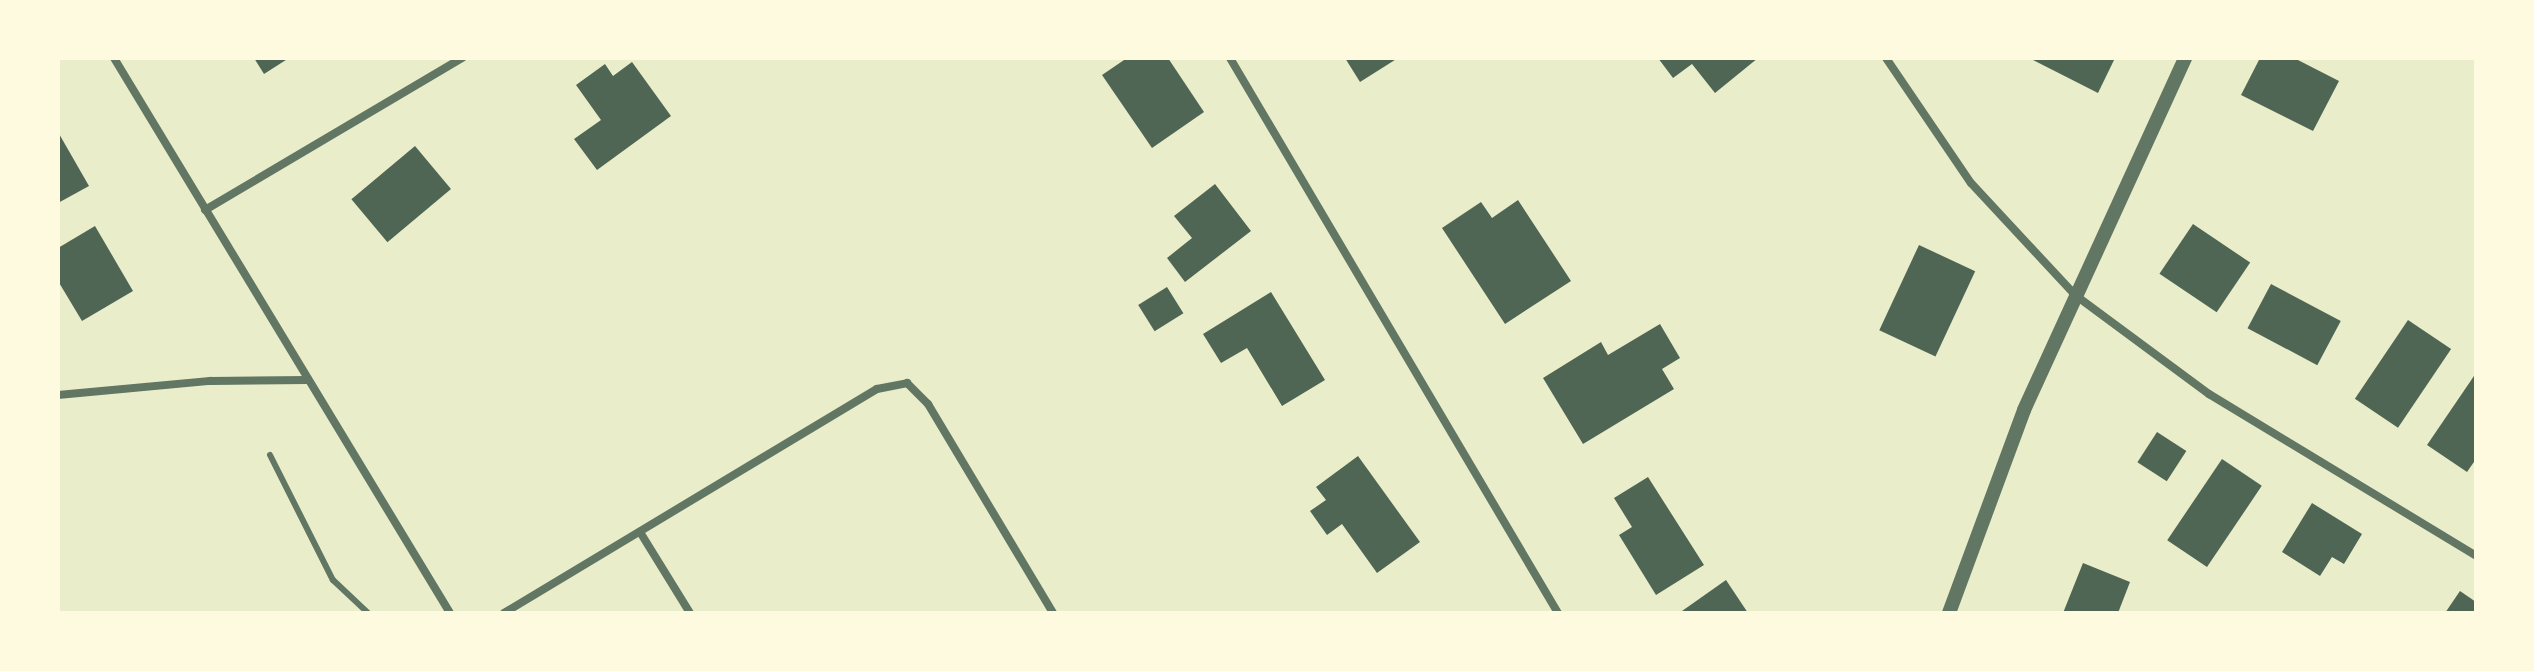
<!DOCTYPE html>
<html>
<head>
<meta charset="utf-8">
<style>
	body { margin:0 }
	#map { position:relative; width:2534px; height:671px; overflow:hidden; background:#e9edc9; font-family:Signika,sans-serif }
	div>[style] { position:absolute }
	.building>* { inset:0; background:#4f6655; transform-origin:0 0 }
	.service>* { height:6px; margin:-3px; padding:0 3px; transform-origin:3px; border-radius:3px; background:#617663 }
	.minor>* { height:8px; margin:-4px; padding:0 4px; transform-origin:4px; border-radius:4px; background:#617663 }
	.tertiary>* { height:14px; margin:-7px; padding:0 7px; transform-origin:7px; border-radius:7px; background:#617663 }
	span { translate:-50% -50%; white-space:nowrap; text-align:center; line-height:1.15; -webkit-text-stroke:6px #fefae0; paint-order:stroke }
	.frame { position:absolute; inset:0; border:60px solid #fefae0; pointer-events:none }
</style>
</head>
<body>
<div id="map">
	<div class="building">
		<i style="clip-path:polygon(254px 58px,289px 58px,264px 74px)"></i>
		<i style="clip-path:polygon(1127px 58px,1168px 58px,1204px 112px,1152px 148px,1102px 75px)"></i>
		<i style="clip-path:polygon(1345px 58px,1398px 58px,1360px 82px)"></i>
		<i style="clip-path:polygon(1658px 58px,1758px 58px,1715px 93px,1692px 64px,1673px 78px)"></i>
		<i style="clip-path:polygon(2029px 58px,2115px 58px,2098px 93px)"></i>
		<i style="clip-path:polygon(2260px 58px,2294px 58px,2339px 81px,2313px 131px,2241px 95px)"></i>
		<i style="clip-path:polygon(632px 62px,671px 116px,597px 170px,574px 139px,601px 120px,576px 85px,605px 64px,613px 76px)"></i>
		<i style="clip-path:polygon(58px 132px,89px 186px,58px 203px)"></i>
		<i style="left:415px;top:146px;width:56px;height:83px;rotate:50deg"></i>
		<i style="clip-path:polygon(1215px 184px,1251px 231px,1185px 282px,1167px 258px,1192px 238px,1174px 216px)"></i>
		<i style="clip-path:polygon(1518px 200px,1571px 281px,1505px 324px,1442px 228px,1481px 202px,1492px 218px)"></i>
		<i style="left:2193px;top:224px;width:69px;height:60px;rotate:34deg"></i>
		<i style="clip-path:polygon(95px 226px,133px 291px,82px 321px,58px 281px,58px 248px)"></i>
		<i style="left:1919px;top:245px;width:62px;height:94px;rotate:25deg"></i>
		<i style="left:2271px;top:284px;width:79px;height:50px;rotate:28deg"></i>
		<i style="left:1167px;top:287px;width:31px;height:34px;rotate:58deg"></i>
		<i style="clip-path:polygon(1271px 292px,1325px 380px,1282px 406px,1247px 348px,1221px 363px,1203px 334px)"></i>
		<i style="left:2408px;top:320px;width:52px;height:95px;rotate:34deg"></i>
		<i style="clip-path:polygon(1660px 324px,1680px 358px,1662px 369px,1674px 389px,1583px 444px,1543px 378px,1601px 342px,1608px 355px)"></i>
		<i style="clip-path:polygon(2474px 376px,2476px 459px,2467px 472px,2427px 445px)"></i>
		<i style="left:2157px;top:432px;width:35px;height:36px;rotate:33deg"></i>
		<i style="clip-path:polygon(1358px 456px,1420px 542px,1377px 573px,1342px 524px,1327px 535px,1310px 511px,1326px 500px,1316px 487px)"></i>
		<i style="left:2222px;top:459px;width:48px;height:98px;rotate:34deg"></i>
		<i style="clip-path:polygon(1648px 477px,1704px 565px,1656px 595px,1619px 535px,1632px 527px,1614px 498px)"></i>
		<i style="clip-path:polygon(2312px 503px,2362px 534px,2344px 564px,2332px 557px,2320px 576px,2282px 552px)"></i>
		<i style="clip-path:polygon(2083px 563px,2130px 582px,2118px 613px,2063px 613px)"></i>
		<i style="clip-path:polygon(1726px 580px,1748px 613px,1683px 613px,1682px 611px)"></i>
		<i style="clip-path:polygon(2460px 591px,2476px 602px,2476px 613px,2445px 613px)"></i>
	</div>
	<div class="service">
		<i style="left:270px;top:455px;width:140px;rotate:63.3deg"></i>
		<i style="left:333px;top:580px;width:48px;rotate:43.3deg"></i>
	</div>
	<div class="minor">
		<i style="left:114px;top:58px;width:649px;rotate:58.81deg"></i>
		<i style="left:1230px;top:58px;width:645px;rotate:59.42deg"></i>
		<i style="left:1886px;top:58px;width:151px;rotate:55.8deg"></i>
		<i style="left:1971px;top:183px;width:153px;rotate:47.1deg"></i>
		<i style="left:2075px;top:295px;width:167px;rotate:36.5deg"></i>
		<i style="left:2209px;top:394px;width:312px;rotate:31.2deg"></i>
		<i style="left:205px;top:210px;width:299px;rotate:-30.6deg"></i>
		<i style="left:58px;top:395px;width:153px;rotate:-5.3deg"></i>
		<i style="left:210px;top:381px;width:98px;rotate:-0.6deg"></i>
		<i style="left:640px;top:532px;width:95px;rotate:58.3deg"></i>
		<i style="left:504px;top:613px;width:435px;rotate:-31deg"></i>
		<i style="left:877px;top:389px;width:31px;rotate:-11deg"></i>
		<i style="left:907px;top:383px;width:30px;rotate:45deg"></i>
		<i style="left:928px;top:404px;width:244px;rotate:59.1deg"></i>
	</div>
	<div class="tertiary">
		<i style="left:1949px;top:613px;width:216px;rotate:-69.7deg"></i>
		<i style="left:2024px;top:410px;width:387px;rotate:-65.4deg"></i>
	</div>
	<div class="frame"></div>
</div>
</body>
</html>
